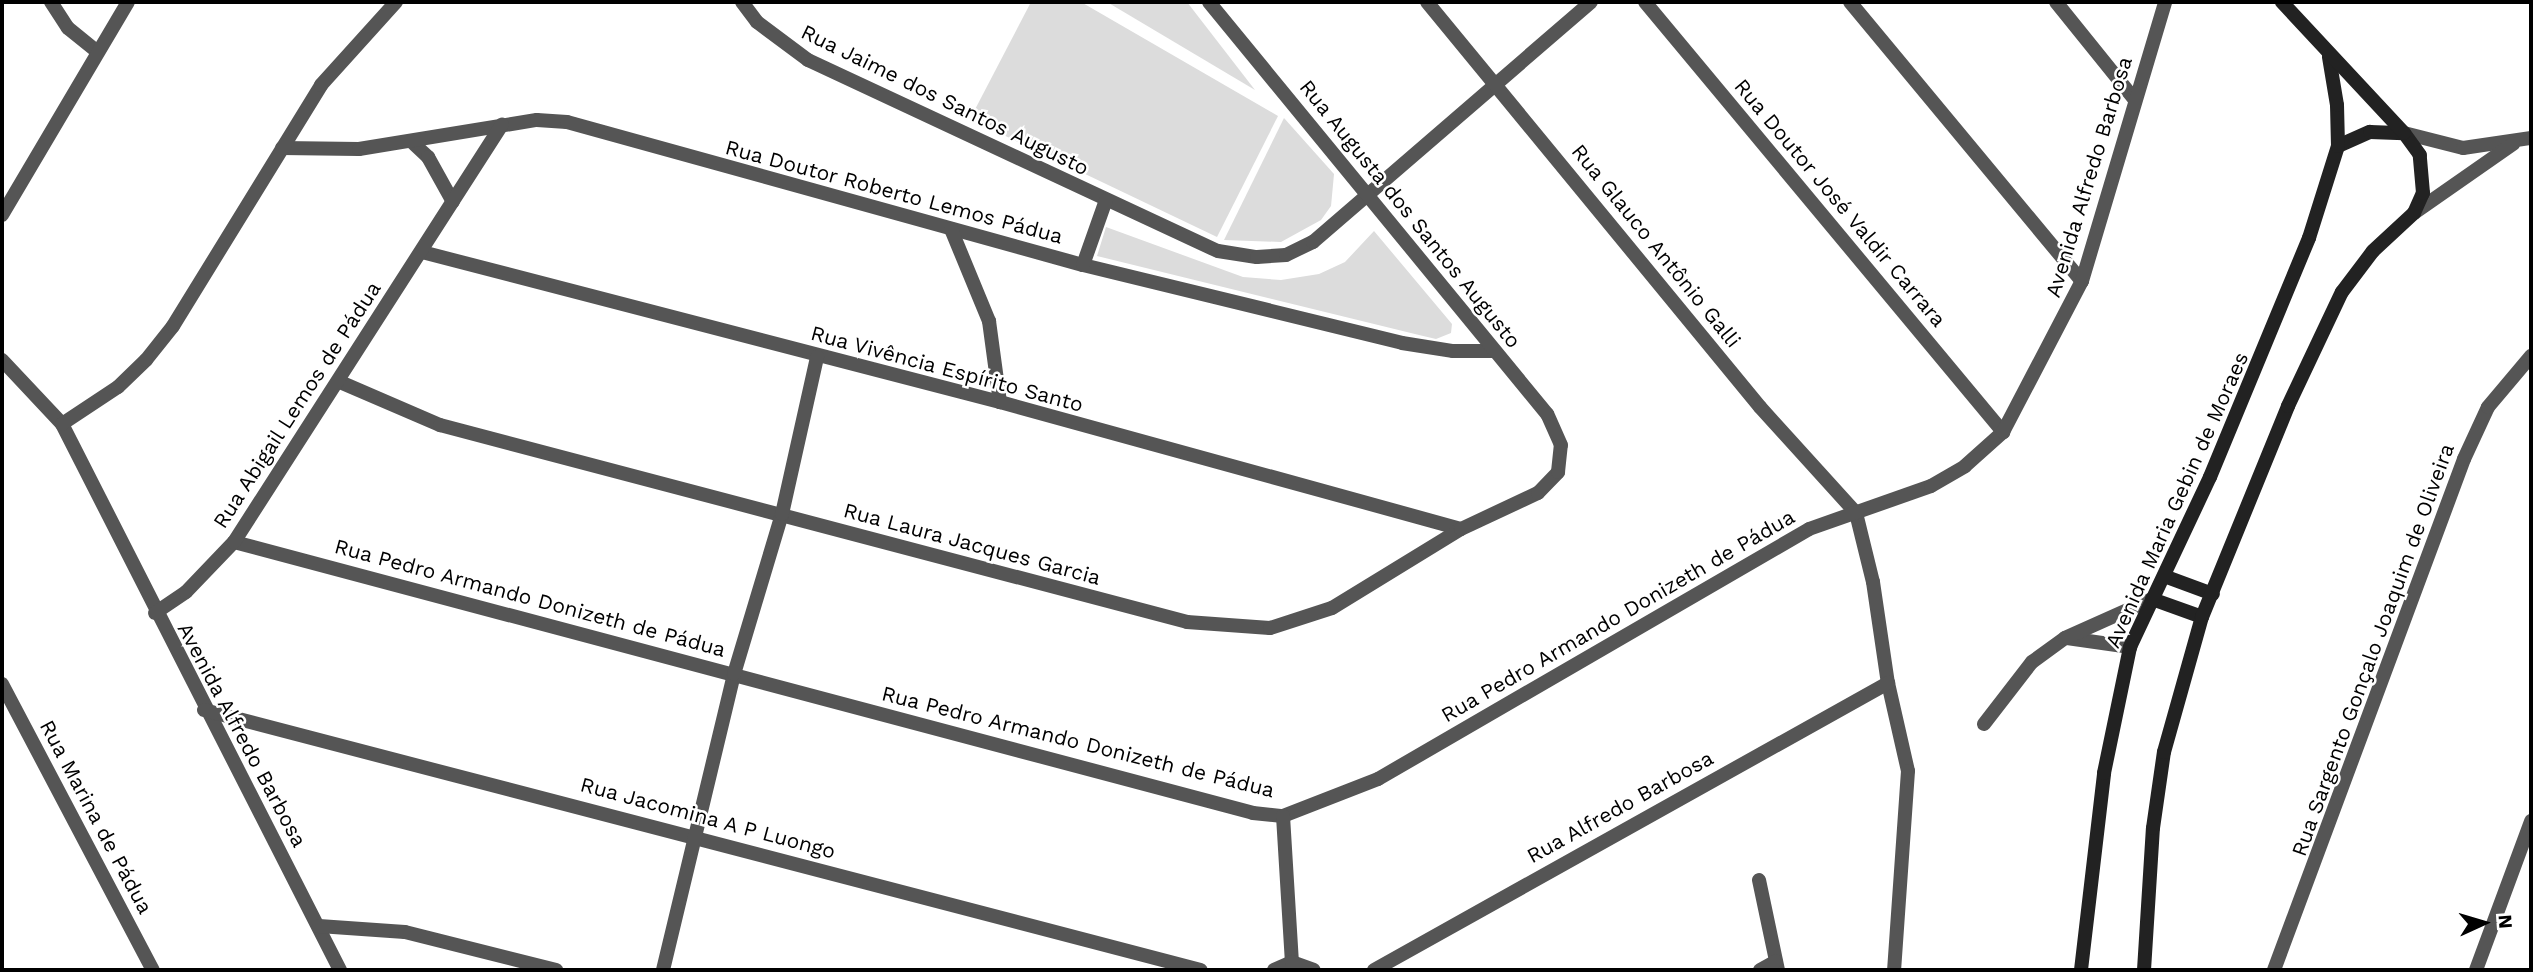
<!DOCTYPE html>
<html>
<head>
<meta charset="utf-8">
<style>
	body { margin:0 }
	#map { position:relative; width:2533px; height:972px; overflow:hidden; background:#fff; font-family:"Work Sans",sans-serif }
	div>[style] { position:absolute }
	.green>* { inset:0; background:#dcdcdc }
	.minor>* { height:14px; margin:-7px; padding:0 7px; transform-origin:7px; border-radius:7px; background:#555 }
	.secondary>* { height:14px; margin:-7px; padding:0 7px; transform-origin:7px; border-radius:7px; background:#222 }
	span { translate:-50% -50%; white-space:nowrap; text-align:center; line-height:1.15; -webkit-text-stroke:5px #fff; paint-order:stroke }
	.street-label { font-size:21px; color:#000 }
	.frame { position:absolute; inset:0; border:4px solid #000; pointer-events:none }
	.north { position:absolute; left:2449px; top:888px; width:70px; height:70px; -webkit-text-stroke:5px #fff; paint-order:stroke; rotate:86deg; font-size:19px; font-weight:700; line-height:28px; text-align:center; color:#000 }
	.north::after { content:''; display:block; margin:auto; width:24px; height:32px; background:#000; clip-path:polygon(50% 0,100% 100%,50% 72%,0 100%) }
</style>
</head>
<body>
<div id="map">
	<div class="green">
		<i style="clip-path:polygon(1031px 2px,1081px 2px,1278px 116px,1217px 237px,970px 119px)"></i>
		<i style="clip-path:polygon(1107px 2px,1187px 2px,1255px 90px)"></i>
		<i style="clip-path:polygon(1284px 118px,1334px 174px,1331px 206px,1321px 220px,1281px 242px,1224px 240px)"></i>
		<i style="clip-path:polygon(1106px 227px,1243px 277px,1281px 280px,1319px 274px,1345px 262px,1374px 231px,1452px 324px,1451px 333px,1436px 339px,1419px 335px,1097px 256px)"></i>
	</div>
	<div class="minor">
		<i style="left:51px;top:2px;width:31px;rotate:57deg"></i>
		<i style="left:68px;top:28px;width:36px;rotate:39deg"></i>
		<i style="left:742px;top:2px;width:25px;rotate:53deg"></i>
		<i style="left:757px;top:22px;width:64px;rotate:36.7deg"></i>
		<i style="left:808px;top:60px;width:452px;rotate:25deg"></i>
		<i style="left:1218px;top:251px;width:39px;rotate:9deg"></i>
		<i style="left:1257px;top:257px;width:29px;rotate:-4deg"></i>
		<i style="left:1286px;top:255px;width:30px;rotate:-26deg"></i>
		<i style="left:1313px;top:242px;width:367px;rotate:-40.8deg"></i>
		<i style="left:1427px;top:2px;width:524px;rotate:50.57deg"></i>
		<i style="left:1760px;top:407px;width:143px;rotate:47.8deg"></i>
		<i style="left:1856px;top:513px;width:71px;rotate:76.2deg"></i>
		<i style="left:1873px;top:582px;width:102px;rotate:81.6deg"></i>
		<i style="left:1888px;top:683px;width:90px;rotate:77.2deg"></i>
		<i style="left:1908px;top:771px;width:199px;rotate:94deg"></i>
		<i style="left:1645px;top:2px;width:560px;rotate:50.22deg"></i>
		<i style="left:1850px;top:2px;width:363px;rotate:50.3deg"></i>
		<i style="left:2056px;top:2px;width:126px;rotate:51.1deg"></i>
		<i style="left:2404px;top:133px;width:61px;rotate:14.3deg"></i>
		<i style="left:2463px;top:148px;width:69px;rotate:-8.4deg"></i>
		<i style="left:413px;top:143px;width:21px;rotate:43deg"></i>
		<i style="left:428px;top:157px;width:51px;rotate:60.9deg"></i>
		<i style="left:282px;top:148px;width:77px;rotate:0.7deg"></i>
		<i style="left:359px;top:149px;width:180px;rotate:-9.3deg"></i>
		<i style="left:537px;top:120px;width:30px;rotate:4deg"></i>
		<i style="left:567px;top:122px;width:535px;rotate:15.49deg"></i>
		<i style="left:1083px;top:265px;width:328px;rotate:13.7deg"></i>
		<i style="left:1402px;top:343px;width:52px;rotate:8.9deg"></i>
		<i style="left:1453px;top:351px;width:41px"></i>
		<i style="left:2414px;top:213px;width:121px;rotate:-34.9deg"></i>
		<i style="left:2px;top:215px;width:247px;rotate:-59.4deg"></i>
		<i style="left:951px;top:229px;width:100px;rotate:67.6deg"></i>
		<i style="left:989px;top:321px;width:82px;rotate:82.3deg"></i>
		<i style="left:422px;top:252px;width:597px;rotate:14.55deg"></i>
		<i style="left:1000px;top:402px;width:478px;rotate:15.4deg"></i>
		<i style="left:1083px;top:265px;width:69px;rotate:-70.5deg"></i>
		<i style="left:2px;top:360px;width:88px;rotate:46.8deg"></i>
		<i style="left:62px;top:424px;width:613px;rotate:63.02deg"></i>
		<i style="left:340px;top:382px;width:109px;rotate:23.3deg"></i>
		<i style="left:440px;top:425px;width:773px;rotate:14.77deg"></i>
		<i style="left:1187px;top:622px;width:83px;rotate:4.1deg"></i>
		<i style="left:1270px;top:628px;width:65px;rotate:-17.9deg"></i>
		<i style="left:1332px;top:608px;width:151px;rotate:-31.5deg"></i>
		<i style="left:1461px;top:529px;width:85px;rotate:-25.1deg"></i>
		<i style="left:1538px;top:493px;width:29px;rotate:-46deg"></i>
		<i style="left:1558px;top:472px;width:27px;rotate:-84deg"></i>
		<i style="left:1561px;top:445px;width:34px;rotate:-114deg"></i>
		<i style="left:1547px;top:414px;width:533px;rotate:-129.37deg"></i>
		<i style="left:62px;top:424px;width:67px;rotate:-33.5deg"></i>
		<i style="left:118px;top:387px;width:39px;rotate:-44deg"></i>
		<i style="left:146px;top:360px;width:43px;rotate:-51.5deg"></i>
		<i style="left:173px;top:326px;width:283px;rotate:-58.4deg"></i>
		<i style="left:321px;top:85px;width:112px;rotate:-47.9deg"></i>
		<i style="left:234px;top:542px;width:1054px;rotate:14.89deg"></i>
		<i style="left:1253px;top:813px;width:30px;rotate:6deg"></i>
		<i style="left:1283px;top:816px;width:102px;rotate:-21.3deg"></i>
		<i style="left:1378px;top:779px;width:498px;rotate:-30.1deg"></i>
		<i style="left:1809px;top:529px;width:129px;rotate:-19.4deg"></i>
		<i style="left:1931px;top:486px;width:39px;rotate:-30deg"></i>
		<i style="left:1965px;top:466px;width:51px;rotate:-41.8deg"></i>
		<i style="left:2003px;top:432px;width:170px;rotate:-62.4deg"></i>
		<i style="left:2082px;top:281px;width:291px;rotate:-73.4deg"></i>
		<i style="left:155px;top:613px;width:37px;rotate:-34deg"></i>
		<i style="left:186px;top:592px;width:69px;rotate:-46.2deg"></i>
		<i style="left:234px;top:542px;width:496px;rotate:-57.3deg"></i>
		<i style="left:2067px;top:638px;width:64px;rotate:8.1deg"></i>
		<i style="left:2px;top:684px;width:323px;rotate:62.2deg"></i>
		<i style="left:204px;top:710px;width:1030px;rotate:14.62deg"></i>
		<i style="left:1984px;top:724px;width:78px;rotate:-52.3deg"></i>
		<i style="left:2032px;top:662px;width:41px;rotate:-36deg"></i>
		<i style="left:2065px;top:638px;width:95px;rotate:-24.1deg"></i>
		<i style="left:1283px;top:816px;width:146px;rotate:86.5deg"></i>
		<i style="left:1759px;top:880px;width:92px;rotate:78.1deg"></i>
		<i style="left:319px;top:926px;width:86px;rotate:4deg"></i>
		<i style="left:405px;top:932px;width:156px;rotate:14.1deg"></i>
		<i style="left:663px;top:970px;width:304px;rotate:-76.5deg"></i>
		<i style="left:734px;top:674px;width:167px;rotate:-73.3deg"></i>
		<i style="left:782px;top:514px;width:161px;rotate:-77.4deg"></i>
		<i style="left:1274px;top:970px;width:20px;rotate:-24deg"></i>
		<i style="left:1292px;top:962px;width:23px;rotate:20deg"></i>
		<i style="left:1374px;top:970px;width:589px;rotate:-29.18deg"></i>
		<i style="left:1760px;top:970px;width:18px;rotate:-29deg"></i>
		<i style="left:2274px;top:970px;width:545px;rotate:-69.6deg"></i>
		<i style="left:2464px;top:459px;width:57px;rotate:-65.2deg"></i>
		<i style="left:2488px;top:407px;width:67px;rotate:-49.9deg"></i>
		<i style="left:2476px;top:970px;width:159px;rotate:-69.7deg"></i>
	</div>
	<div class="secondary">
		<i style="left:2338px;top:146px;width:35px;rotate:-24deg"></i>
		<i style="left:2370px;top:132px;width:34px;rotate:2deg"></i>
		<i style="left:2164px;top:576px;width:52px;rotate:20.2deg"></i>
		<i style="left:2152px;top:599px;width:53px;rotate:19.8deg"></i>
		<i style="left:2081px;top:970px;width:198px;rotate:-83.3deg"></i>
		<i style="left:2104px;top:773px;width:129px;rotate:-78.3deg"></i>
		<i style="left:2130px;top:647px;width:188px;rotate:-64.8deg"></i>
		<i style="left:2210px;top:477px;width:259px;rotate:-67.5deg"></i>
		<i style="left:2309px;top:238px;width:96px;rotate:-72.5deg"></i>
		<i style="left:2338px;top:146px;width:41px;rotate:-91.4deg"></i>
		<i style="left:2337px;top:105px;width:49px;rotate:-99.5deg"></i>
		<i style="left:2144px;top:970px;width:142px;rotate:-86.4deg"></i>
		<i style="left:2153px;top:828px;width:77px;rotate:-81.8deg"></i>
		<i style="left:2164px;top:752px;width:140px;rotate:-74.3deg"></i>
		<i style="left:2202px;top:617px;width:228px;rotate:-67.8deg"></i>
		<i style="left:2288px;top:406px;width:126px;rotate:-64.7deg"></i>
		<i style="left:2342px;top:292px;width:51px;rotate:-52.9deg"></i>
		<i style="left:2373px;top:251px;width:56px;rotate:-42.8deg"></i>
		<i style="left:2414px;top:213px;width:22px;rotate:-66deg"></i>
		<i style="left:2423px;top:193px;width:38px;rotate:-95deg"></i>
		<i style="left:2420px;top:155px;width:27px;rotate:-126deg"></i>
		<i style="left:2404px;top:133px;width:179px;rotate:-133deg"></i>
	</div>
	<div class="street-label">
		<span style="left:945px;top:100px;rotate:26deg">Rua Jaime dos Santos Augusto</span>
		<span style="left:2089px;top:177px;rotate:-73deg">Avenida Alfredo Barbosa</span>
		<span style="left:894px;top:192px;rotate:15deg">Rua Doutor Roberto Lemos Pádua</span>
		<span style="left:1840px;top:203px;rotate:50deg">Rua Doutor José Valdir Carrara</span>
		<span style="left:1410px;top:214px;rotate:51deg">Rua Augusta dos Santos Augusto</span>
		<span style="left:1656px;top:246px;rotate:51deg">Rua Glauco Antônio Galli</span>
		<span style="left:947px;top:369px;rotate:15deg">Rua Vivência Espírito Santo</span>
		<span style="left:297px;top:405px;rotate:-57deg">Rua Abigail Lemos de Pádua</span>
		<span style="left:2177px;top:500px;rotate:-66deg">Avenida Maria Gebin de Moraes</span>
		<span style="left:972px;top:544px;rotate:15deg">Rua Laura Jacques Garcia</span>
		<span style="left:530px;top:598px;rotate:15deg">Rua Pedro Armando Donizeth de Pádua</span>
		<span style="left:1618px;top:616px;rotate:-30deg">Rua Pedro Armando Donizeth de Pádua</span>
		<span style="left:2373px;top:650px;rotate:-70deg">Rua Sargento Gonçalo Joaquim de Oliveira</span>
		<span style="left:242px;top:735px;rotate:62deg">Avenida Alfredo Barbosa</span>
		<span style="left:1078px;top:742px;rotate:14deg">Rua Pedro Armando Donizeth de Pádua</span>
		<span style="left:1620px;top:807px;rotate:-29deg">Rua Alfredo Barbosa</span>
		<span style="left:96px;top:817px;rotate:62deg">Rua Marina de Pádua</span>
		<span style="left:708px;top:818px;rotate:15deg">Rua Jacomina A P Luongo</span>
	</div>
	<div class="frame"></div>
	<div class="north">N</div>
</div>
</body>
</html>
